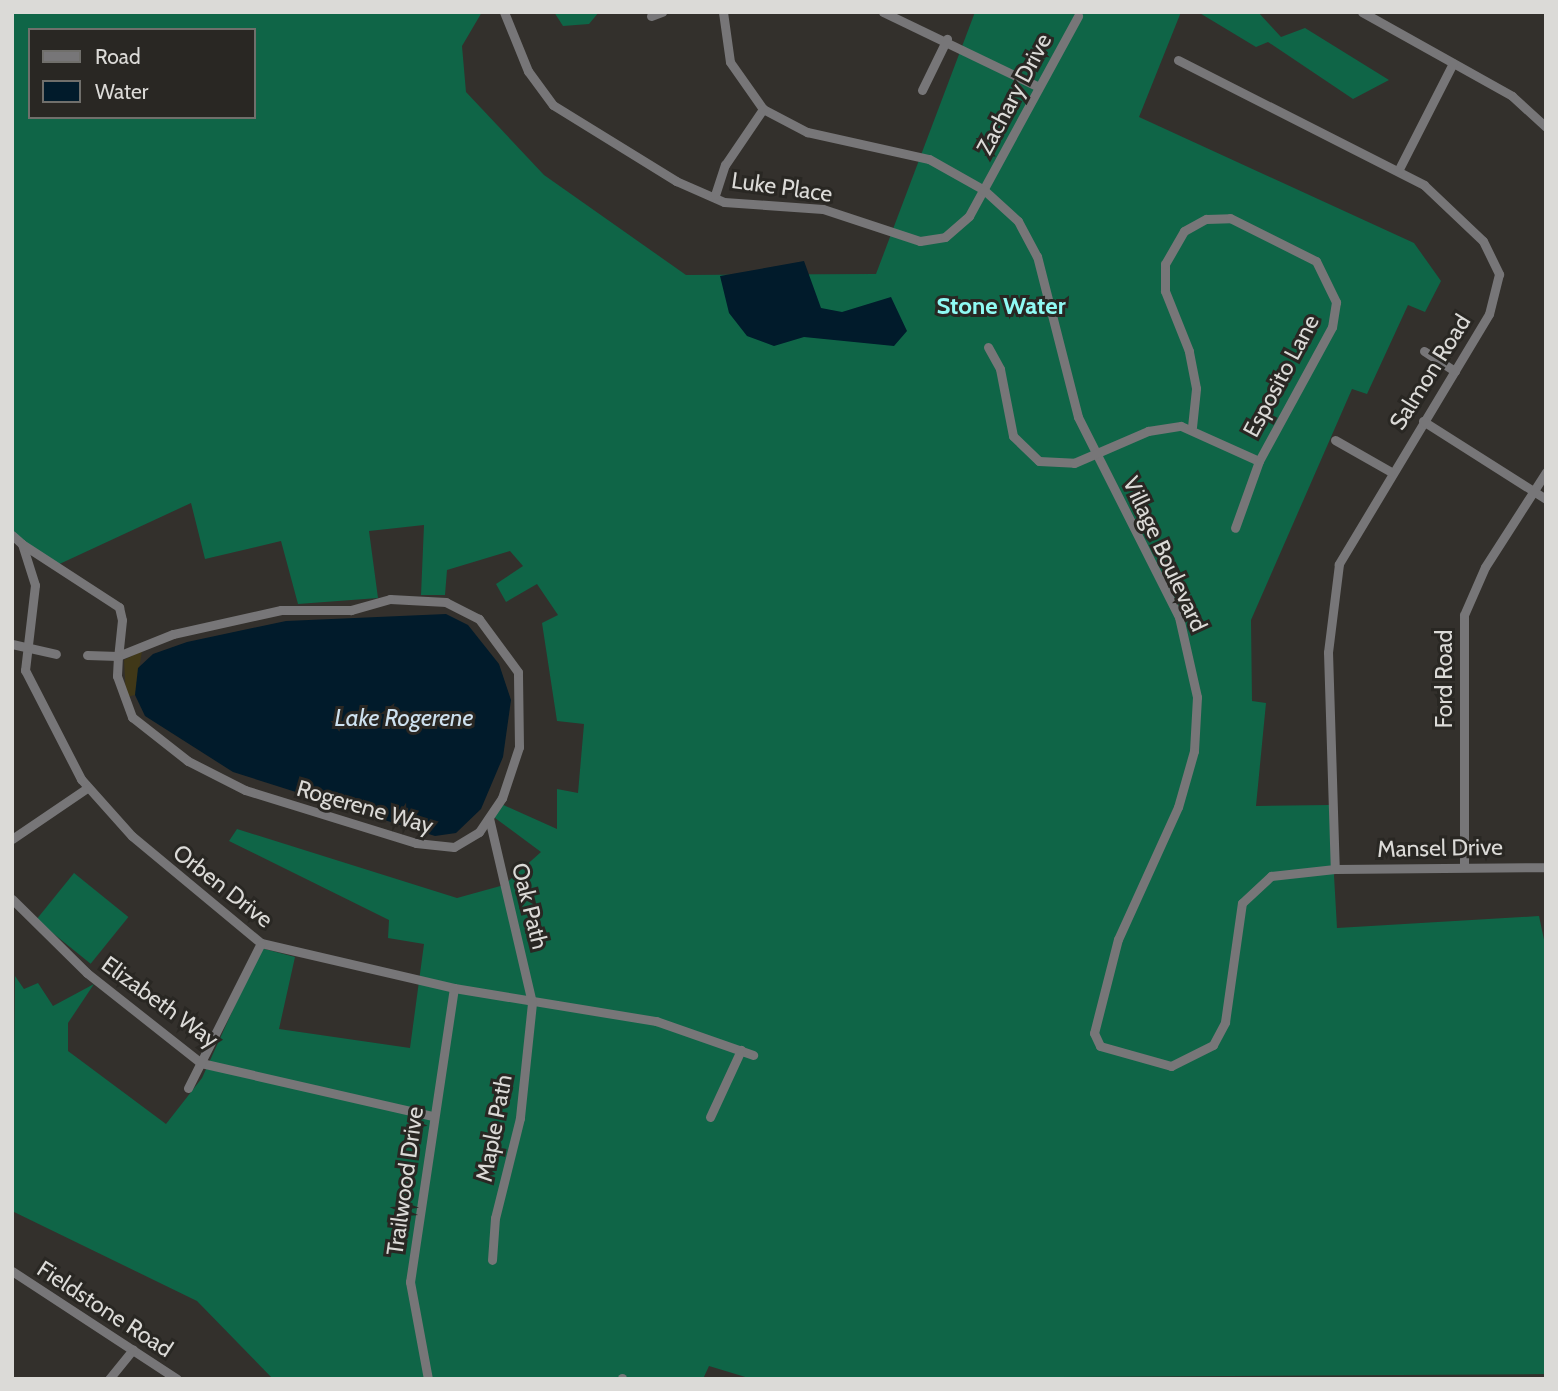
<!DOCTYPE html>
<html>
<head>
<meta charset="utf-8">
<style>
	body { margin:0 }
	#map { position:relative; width:1558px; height:1391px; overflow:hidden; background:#33302c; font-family:Cabin,sans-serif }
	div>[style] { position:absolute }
	.forest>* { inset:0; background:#0f6547; transform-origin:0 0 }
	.sand>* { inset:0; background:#403818 }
	.water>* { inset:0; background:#011b2b }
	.minor>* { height:9px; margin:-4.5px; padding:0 4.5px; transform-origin:4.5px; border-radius:4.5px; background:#777678 }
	span { translate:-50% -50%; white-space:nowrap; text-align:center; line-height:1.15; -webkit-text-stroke:6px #292723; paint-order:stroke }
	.street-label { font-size:23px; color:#dbdad7 }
	.neighbourhood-label { font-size:24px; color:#8ffaf3; font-weight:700 }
	.water-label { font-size:24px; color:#cde1ef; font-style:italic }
	.frame { position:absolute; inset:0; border:14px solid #dbdad7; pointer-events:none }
	.legend { position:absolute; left:28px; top:28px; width:228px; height:91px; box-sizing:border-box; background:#292723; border:2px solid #706f6b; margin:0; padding:9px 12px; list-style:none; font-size:21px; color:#dbdad7 }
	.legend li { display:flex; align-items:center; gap:14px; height:35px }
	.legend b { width:35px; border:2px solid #706f6b }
</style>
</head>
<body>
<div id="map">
	<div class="forest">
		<i style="clip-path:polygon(evenodd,12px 12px,482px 12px,462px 46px,466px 92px,544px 175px,686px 275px,876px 274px,975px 12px,1181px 12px,1139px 117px,1414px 243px,1441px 281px,1425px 312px,1408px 305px,1367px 394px,1352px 389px,1251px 620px,1252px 701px,1266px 703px,1256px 806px,1330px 805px,1337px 928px,1539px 916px,1546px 949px,1546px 1374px,752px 1379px,709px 1366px,703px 1379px,273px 1379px,197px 1301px,12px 1211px,15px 976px,24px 989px,38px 983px,53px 1006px,94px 984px,68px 1023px,68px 1051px,166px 1124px,202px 1078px,261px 948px,295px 957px,279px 1029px,410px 1048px,424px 944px,388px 938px,389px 920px,229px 841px,237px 829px,457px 898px,504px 885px,541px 852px,491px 815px,499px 803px,557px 829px,557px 789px,578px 793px,584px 724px,557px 721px,542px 623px,558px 615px,537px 584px,506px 602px,496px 584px,523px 566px,510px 551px,447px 570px,445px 595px,421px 595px,424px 525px,369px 531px,378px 598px,298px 604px,281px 541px,205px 559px,191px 503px,53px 567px,12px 532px,12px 12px,30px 30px,254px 30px,254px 117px,30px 117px,30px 30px)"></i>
		<i style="clip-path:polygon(554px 12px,599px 12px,589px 24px,563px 26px)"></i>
		<i style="clip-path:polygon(1198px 12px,1258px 12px,1281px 37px,1305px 28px,1389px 80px,1353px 99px,1268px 42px,1256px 47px)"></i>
		<i style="left:74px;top:873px;width:70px;height:60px;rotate:39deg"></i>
	</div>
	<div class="sand">
		<i style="clip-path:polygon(142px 651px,135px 695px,126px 697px,124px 660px)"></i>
	</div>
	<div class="water">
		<i style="clip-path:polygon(804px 261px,821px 308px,842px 312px,891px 297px,907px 331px,894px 346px,804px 337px,774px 346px,747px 336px,729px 313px,720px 276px)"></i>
		<i style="clip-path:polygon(446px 614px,468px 625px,499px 664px,511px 700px,503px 757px,481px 809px,456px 833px,435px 836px,233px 772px,145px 716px,135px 695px,138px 668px,153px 654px,187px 642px,286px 621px)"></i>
	</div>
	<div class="minor">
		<i style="left:504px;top:12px;width:64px;rotate:67.9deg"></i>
		<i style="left:528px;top:71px;width:42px;rotate:53.7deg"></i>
		<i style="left:553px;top:105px;width:145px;rotate:31.7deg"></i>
		<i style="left:676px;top:181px;width:52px;rotate:23.6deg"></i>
		<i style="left:724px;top:202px;width:99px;rotate:4deg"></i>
		<i style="left:823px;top:209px;width:102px;rotate:18.3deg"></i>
		<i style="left:920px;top:241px;width:25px;rotate:-9deg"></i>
		<i style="left:945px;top:237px;width:32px;rotate:-41deg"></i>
		<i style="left:969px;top:216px;width:228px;rotate:-61.4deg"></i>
		<i style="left:723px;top:12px;width:50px;rotate:82deg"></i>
		<i style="left:730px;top:62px;width:57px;rotate:54.9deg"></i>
		<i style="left:763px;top:109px;width:50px;rotate:27.6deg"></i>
		<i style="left:807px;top:132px;width:125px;rotate:12.5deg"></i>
		<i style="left:929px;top:159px;width:63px;rotate:29.4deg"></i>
		<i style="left:984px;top:190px;width:46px;rotate:42.4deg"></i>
		<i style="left:1018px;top:221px;width:40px;rotate:62deg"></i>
		<i style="left:1037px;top:256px;width:166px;rotate:75.7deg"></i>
		<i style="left:1078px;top:417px;width:224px;rotate:63.2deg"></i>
		<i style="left:1179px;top:617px;width:82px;rotate:77.3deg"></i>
		<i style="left:1197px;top:697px;width:54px;rotate:93.2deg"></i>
		<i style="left:1194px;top:751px;width:58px;rotate:105.9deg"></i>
		<i style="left:1178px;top:807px;width:145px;rotate:114.4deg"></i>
		<i style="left:1118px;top:939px;width:97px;rotate:104.3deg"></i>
		<i style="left:1094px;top:1033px;width:14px;rotate:65deg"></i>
		<i style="left:1100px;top:1046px;width:74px;rotate:15.7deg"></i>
		<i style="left:1171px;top:1066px;width:47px;rotate:-26.6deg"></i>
		<i style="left:1213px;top:1045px;width:26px;rotate:-62deg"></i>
		<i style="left:1225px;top:1022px;width:120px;rotate:-81.9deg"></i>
		<i style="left:1242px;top:903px;width:40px;rotate:-43deg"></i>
		<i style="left:1271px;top:876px;width:64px;rotate:-6.2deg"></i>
		<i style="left:1335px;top:869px;width:211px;rotate:-0.5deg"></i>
		<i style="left:883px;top:12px;width:171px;rotate:25.7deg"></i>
		<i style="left:1362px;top:12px;width:172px;rotate:29.2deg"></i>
		<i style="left:1512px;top:96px;width:46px;rotate:42.4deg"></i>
		<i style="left:651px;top:16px;width:12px;rotate:-20deg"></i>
		<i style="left:1178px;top:60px;width:276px;rotate:26.9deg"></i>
		<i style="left:1424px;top:185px;width:81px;rotate:43.5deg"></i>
		<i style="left:1483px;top:241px;width:37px;rotate:64deg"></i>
		<i style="left:1499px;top:274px;width:41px;rotate:104deg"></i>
		<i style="left:1489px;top:314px;width:292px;rotate:121deg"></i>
		<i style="left:1339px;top:564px;width:89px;rotate:97.1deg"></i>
		<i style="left:1328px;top:652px;width:217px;rotate:88.2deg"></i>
		<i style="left:922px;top:90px;width:57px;rotate:-63.9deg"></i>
		<i style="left:1398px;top:171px;width:121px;rotate:-63deg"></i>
		<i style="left:715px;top:195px;width:32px;rotate:-72deg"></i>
		<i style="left:725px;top:165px;width:68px;rotate:-55.8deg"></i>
		<i style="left:988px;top:347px;width:25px;rotate:61deg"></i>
		<i style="left:1000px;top:369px;width:68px;rotate:79deg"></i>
		<i style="left:1013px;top:436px;width:36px;rotate:44deg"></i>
		<i style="left:1039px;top:461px;width:35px;rotate:3deg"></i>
		<i style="left:1074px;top:463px;width:81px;rotate:-23.4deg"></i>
		<i style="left:1148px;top:431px;width:33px;rotate:-9deg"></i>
		<i style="left:1181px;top:426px;width:85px;rotate:24.2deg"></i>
		<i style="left:1424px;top:351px;width:37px;rotate:33deg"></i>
		<i style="left:1423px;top:421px;width:146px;rotate:32.4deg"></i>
		<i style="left:1192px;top:427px;width:39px;rotate:-84deg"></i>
		<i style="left:1196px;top:388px;width:38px;rotate:-101deg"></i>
		<i style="left:1189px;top:351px;width:65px;rotate:-111.8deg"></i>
		<i style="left:1165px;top:291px;width:27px;rotate:-90deg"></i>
		<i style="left:1165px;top:264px;width:38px;rotate:-60deg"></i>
		<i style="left:1184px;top:231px;width:25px;rotate:-29deg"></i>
		<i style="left:1206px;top:219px;width:24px;rotate:-2deg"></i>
		<i style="left:1230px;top:218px;width:96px;rotate:26.6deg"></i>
		<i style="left:1316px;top:261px;width:46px;rotate:64deg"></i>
		<i style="left:1336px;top:302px;width:25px;rotate:99deg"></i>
		<i style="left:1332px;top:327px;width:153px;rotate:118.6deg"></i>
		<i style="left:1259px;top:461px;width:71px;rotate:109.7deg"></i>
		<i style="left:1335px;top:440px;width:64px;rotate:29.7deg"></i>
		<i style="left:12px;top:535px;width:13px;rotate:42deg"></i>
		<i style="left:22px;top:544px;width:43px;rotate:72.4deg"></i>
		<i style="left:35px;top:585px;width:86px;rotate:96.7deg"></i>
		<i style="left:25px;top:670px;width:123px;rotate:62.8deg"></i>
		<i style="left:81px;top:779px;width:76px;rotate:48.2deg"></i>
		<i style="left:132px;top:836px;width:168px;rotate:39.7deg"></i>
		<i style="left:261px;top:943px;width:198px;rotate:13.1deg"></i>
		<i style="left:454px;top:988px;width:205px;rotate:9.3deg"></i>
		<i style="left:656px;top:1021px;width:103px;rotate:19.3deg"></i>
		<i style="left:22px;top:544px;width:116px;rotate:33deg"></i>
		<i style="left:119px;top:607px;width:13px;rotate:77deg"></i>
		<i style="left:122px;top:620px;width:36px;rotate:96deg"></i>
		<i style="left:118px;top:656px;width:20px;rotate:93deg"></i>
		<i style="left:117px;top:676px;width:44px;rotate:69.9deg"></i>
		<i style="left:132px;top:717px;width:71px;rotate:38.2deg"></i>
		<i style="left:188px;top:761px;width:64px;rotate:27deg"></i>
		<i style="left:245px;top:790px;width:179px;rotate:17.2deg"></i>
		<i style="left:416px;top:843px;width:38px;rotate:6deg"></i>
		<i style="left:454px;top:847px;width:29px;rotate:-31deg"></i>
		<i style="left:479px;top:832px;width:41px;rotate:-55.9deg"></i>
		<i style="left:502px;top:798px;width:54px;rotate:-71.6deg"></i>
		<i style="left:519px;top:747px;width:75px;rotate:-90.8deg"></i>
		<i style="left:518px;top:672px;width:66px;rotate:-126.3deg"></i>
		<i style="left:479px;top:619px;width:37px;rotate:-153deg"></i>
		<i style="left:446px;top:602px;width:56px;rotate:-176.9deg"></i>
		<i style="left:390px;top:599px;width:41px;rotate:164.2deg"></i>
		<i style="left:351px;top:610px;width:70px;rotate:180deg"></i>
		<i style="left:281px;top:610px;width:111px;rotate:167.5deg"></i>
		<i style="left:173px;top:634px;width:59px;rotate:158.2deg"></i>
		<i style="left:118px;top:656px;width:31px;rotate:-178deg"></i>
		<i style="left:12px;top:644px;width:45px;rotate:12.8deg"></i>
		<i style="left:489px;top:818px;width:190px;rotate:76.9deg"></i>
		<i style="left:532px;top:1003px;width:116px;rotate:96deg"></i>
		<i style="left:520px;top:1118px;width:103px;rotate:104deg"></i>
		<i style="left:495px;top:1218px;width:42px;rotate:94.1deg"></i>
		<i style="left:12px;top:839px;width:91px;rotate:-34.2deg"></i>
		<i style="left:1464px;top:867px;width:252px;rotate:-90deg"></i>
		<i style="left:1464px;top:615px;width:52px;rotate:-66.4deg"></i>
		<i style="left:1485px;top:567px;width:113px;rotate:-57.3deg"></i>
		<i style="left:12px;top:899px;width:105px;rotate:44.6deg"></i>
		<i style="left:87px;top:973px;width:145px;rotate:38.3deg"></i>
		<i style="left:201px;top:1063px;width:238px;rotate:12.9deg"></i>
		<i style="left:188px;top:1088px;width:162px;rotate:-63.3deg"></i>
		<i style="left:710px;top:1117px;width:74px;rotate:-65.2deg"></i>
		<i style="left:12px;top:1271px;width:197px;rotate:33.2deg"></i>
		<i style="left:109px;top:1379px;width:38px;rotate:-51deg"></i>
		<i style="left:428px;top:1379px;width:99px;rotate:-100.5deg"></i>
		<i style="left:410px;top:1282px;width:297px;rotate:-81.5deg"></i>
		<i style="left:622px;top:1379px;width:1px;rotate:-90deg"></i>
	</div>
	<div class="street-label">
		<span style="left:1014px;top:94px;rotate:-62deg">Zachary Drive</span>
		<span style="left:782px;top:187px;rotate:8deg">Luke Place</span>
		<span style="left:1430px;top:372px;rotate:-58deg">Salmon Road</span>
		<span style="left:1281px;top:376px;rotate:-62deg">Esposito Lane</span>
		<span style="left:1165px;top:554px;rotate:65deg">Village Boulevard</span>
		<span style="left:1444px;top:679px;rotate:-90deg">Ford Road</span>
		<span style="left:365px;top:807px;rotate:16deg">Rogerene Way</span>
		<span style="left:1440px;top:848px;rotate:-1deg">Mansel Drive</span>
		<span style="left:223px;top:886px;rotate:38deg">Orben Drive</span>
		<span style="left:530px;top:906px;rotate:76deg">Oak Path</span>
		<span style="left:160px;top:1002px;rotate:36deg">Elizabeth Way</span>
		<span style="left:494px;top:1128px;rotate:-79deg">Maple Path</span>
		<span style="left:405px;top:1181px;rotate:-82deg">Trailwood Drive</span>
		<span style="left:105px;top:1309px;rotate:33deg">Fieldstone Road</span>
	</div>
	<div class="neighbourhood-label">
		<span style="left:1001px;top:306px">Stone Water</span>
	</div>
	<div class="water-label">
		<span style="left:404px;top:718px">Lake Rogerene</span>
	</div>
	<div class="frame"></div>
	<ul class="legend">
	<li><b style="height:9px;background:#777678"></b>Road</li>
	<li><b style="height:19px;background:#011b2b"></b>Water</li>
	</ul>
</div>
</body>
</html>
